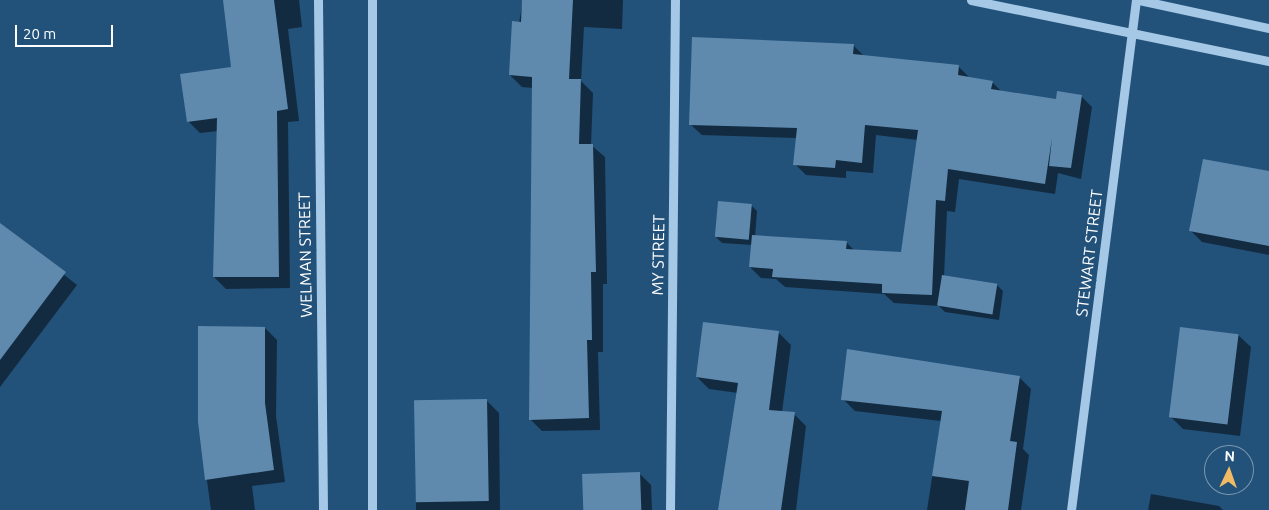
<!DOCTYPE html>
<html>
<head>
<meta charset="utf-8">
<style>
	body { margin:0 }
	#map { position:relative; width:1269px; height:510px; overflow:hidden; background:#22517a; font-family:Ubuntu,sans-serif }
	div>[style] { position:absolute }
	.shadow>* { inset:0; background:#0007 }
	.building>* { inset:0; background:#5f8aae; transform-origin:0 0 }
	.minor>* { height:9px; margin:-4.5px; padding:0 4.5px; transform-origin:4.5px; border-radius:4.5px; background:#a4c8e5 }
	span { translate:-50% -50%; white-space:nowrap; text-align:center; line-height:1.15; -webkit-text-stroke:4.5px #22517a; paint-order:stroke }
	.street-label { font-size:16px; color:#fff }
	.north { position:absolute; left:1204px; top:445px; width:50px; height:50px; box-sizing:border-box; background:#22517a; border:1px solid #7a97af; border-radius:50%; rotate:3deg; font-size:14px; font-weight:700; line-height:20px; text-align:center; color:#fff }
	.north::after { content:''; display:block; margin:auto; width:18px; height:22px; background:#f1bb66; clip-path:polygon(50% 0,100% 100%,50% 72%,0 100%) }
	.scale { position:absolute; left:15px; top:25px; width:98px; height:22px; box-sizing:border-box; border:2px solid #fff; border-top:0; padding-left:6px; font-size:15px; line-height:18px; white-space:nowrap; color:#fff; -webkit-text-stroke:4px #22517a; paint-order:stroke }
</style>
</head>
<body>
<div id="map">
	<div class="shadow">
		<i style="clip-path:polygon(224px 0,299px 0,302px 27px,288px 29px,299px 121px,288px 122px,290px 288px,226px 289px,214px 277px,218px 131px,200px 133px,188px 121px,233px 69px)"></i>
		<i style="clip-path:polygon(523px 0,623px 0,622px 29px,584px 27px,581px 81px,593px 93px,591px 145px,605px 157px,607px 284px,603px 284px,603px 352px,598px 352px,600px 430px,542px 431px,530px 419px,533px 88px,522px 87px,510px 75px)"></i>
		<i style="clip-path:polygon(853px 45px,864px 56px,958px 66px,969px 77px,992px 82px,1002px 92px,1057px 100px,1081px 96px,1092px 107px,1081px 179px,1058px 173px,1055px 194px,959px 179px,955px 212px,947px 211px,944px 277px,997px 285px,1003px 291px,999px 320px,945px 312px,939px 306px,894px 303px,884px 294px,785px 287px,776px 279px,761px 278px,750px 267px,753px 245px,722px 243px,716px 237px,751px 205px,757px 211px,755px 237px,846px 242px,854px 250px,902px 253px,918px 140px,876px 135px,873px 173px,846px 171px,846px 178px,806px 175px,795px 164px,797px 138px,702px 135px,691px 125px)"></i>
		<i style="clip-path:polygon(1269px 173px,1269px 255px,1202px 242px,1190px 230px)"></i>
		<i style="clip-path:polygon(0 224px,77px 285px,0 387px)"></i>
		<i style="clip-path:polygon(265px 328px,277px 340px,276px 416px,285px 482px,252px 486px,255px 510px,211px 510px,199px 422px)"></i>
		<i style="clip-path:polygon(779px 333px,791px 345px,782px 412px,794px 414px,806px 426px,796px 510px,720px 510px,738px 393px,709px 389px,697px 377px)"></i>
		<i style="clip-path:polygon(1238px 335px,1251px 347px,1240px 436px,1183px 429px,1171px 417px)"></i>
		<i style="clip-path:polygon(1019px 377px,1031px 389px,1023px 449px,1029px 455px,1021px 510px,927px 510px,941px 421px,855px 411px,843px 399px)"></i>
		<i style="clip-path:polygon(487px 401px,499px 413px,500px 510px,416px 510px,415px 402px)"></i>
		<i style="clip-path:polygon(639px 473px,651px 485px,652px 510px,585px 510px)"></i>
		<i style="clip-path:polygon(1151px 494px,1219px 506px,1223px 510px,1148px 510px)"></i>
	</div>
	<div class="building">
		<i style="clip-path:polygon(223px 0,274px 0,288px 109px,277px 111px,279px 277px,213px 277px,217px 118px,187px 122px,180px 74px,231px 67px)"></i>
		<i style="clip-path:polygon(522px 0,573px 0,569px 79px,581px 79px,579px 144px,593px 144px,596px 272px,591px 272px,592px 340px,587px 340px,589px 418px,529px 420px,532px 77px,509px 75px,512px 21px,521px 22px)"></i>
		<i style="clip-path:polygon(692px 37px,854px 44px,853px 54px,959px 65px,958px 75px,993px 81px,991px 89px,1056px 99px,1057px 91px,1082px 95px,1071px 168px,1049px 166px,1052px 138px,1045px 184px,948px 169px,945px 201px,936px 200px,932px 295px,882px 293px,882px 284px,772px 277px,773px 269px,749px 267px,752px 235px,847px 241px,846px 249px,901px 252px,918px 130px,865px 125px,862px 163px,836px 160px,835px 168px,793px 165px,797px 128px,689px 125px)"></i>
		<i style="clip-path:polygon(1203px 159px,1269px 171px,1269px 246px,1189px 231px)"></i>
		<i style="left:718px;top:201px;width:34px;height:36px;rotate:5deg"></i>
		<i style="clip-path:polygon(0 223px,66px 272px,0 360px)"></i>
		<i style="left:942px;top:275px;width:56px;height:31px;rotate:9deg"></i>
		<i style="clip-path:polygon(703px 322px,779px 331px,769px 410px,795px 412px,781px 510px,718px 510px,738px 383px,696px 377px)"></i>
		<i style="clip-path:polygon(198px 326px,265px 327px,265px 403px,274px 470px,205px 480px,198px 422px)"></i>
		<i style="left:1180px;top:327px;width:59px;height:91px;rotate:7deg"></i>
		<i style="clip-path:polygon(847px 349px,1020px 376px,1010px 441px,1017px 442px,1008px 510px,965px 510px,969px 481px,932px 476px,942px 411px,841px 400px)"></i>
		<i style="left:487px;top:399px;width:102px;height:73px;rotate:89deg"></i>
		<i style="left:640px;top:472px;width:38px;height:58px;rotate:88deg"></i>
	</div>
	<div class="minor">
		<i style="left:318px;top:0;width:510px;rotate:89.44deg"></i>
		<i style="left:971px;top:0;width:304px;rotate:11.6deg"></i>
		<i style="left:1139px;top:0;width:133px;rotate:12.2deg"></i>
		<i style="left:372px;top:510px;width:510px;rotate:-90deg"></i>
		<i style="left:670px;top:510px;width:510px;rotate:-89.44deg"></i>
		<i style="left:1071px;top:510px;width:514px;rotate:-82.74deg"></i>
	</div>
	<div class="street-label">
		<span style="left:1089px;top:253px;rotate:-83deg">STEWART STREET</span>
		<span style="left:305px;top:255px;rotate:-91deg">WELMAN STREET</span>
		<span style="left:658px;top:255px;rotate:-89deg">MY STREET</span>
	</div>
	<div class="north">N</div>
	<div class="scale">20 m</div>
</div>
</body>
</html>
